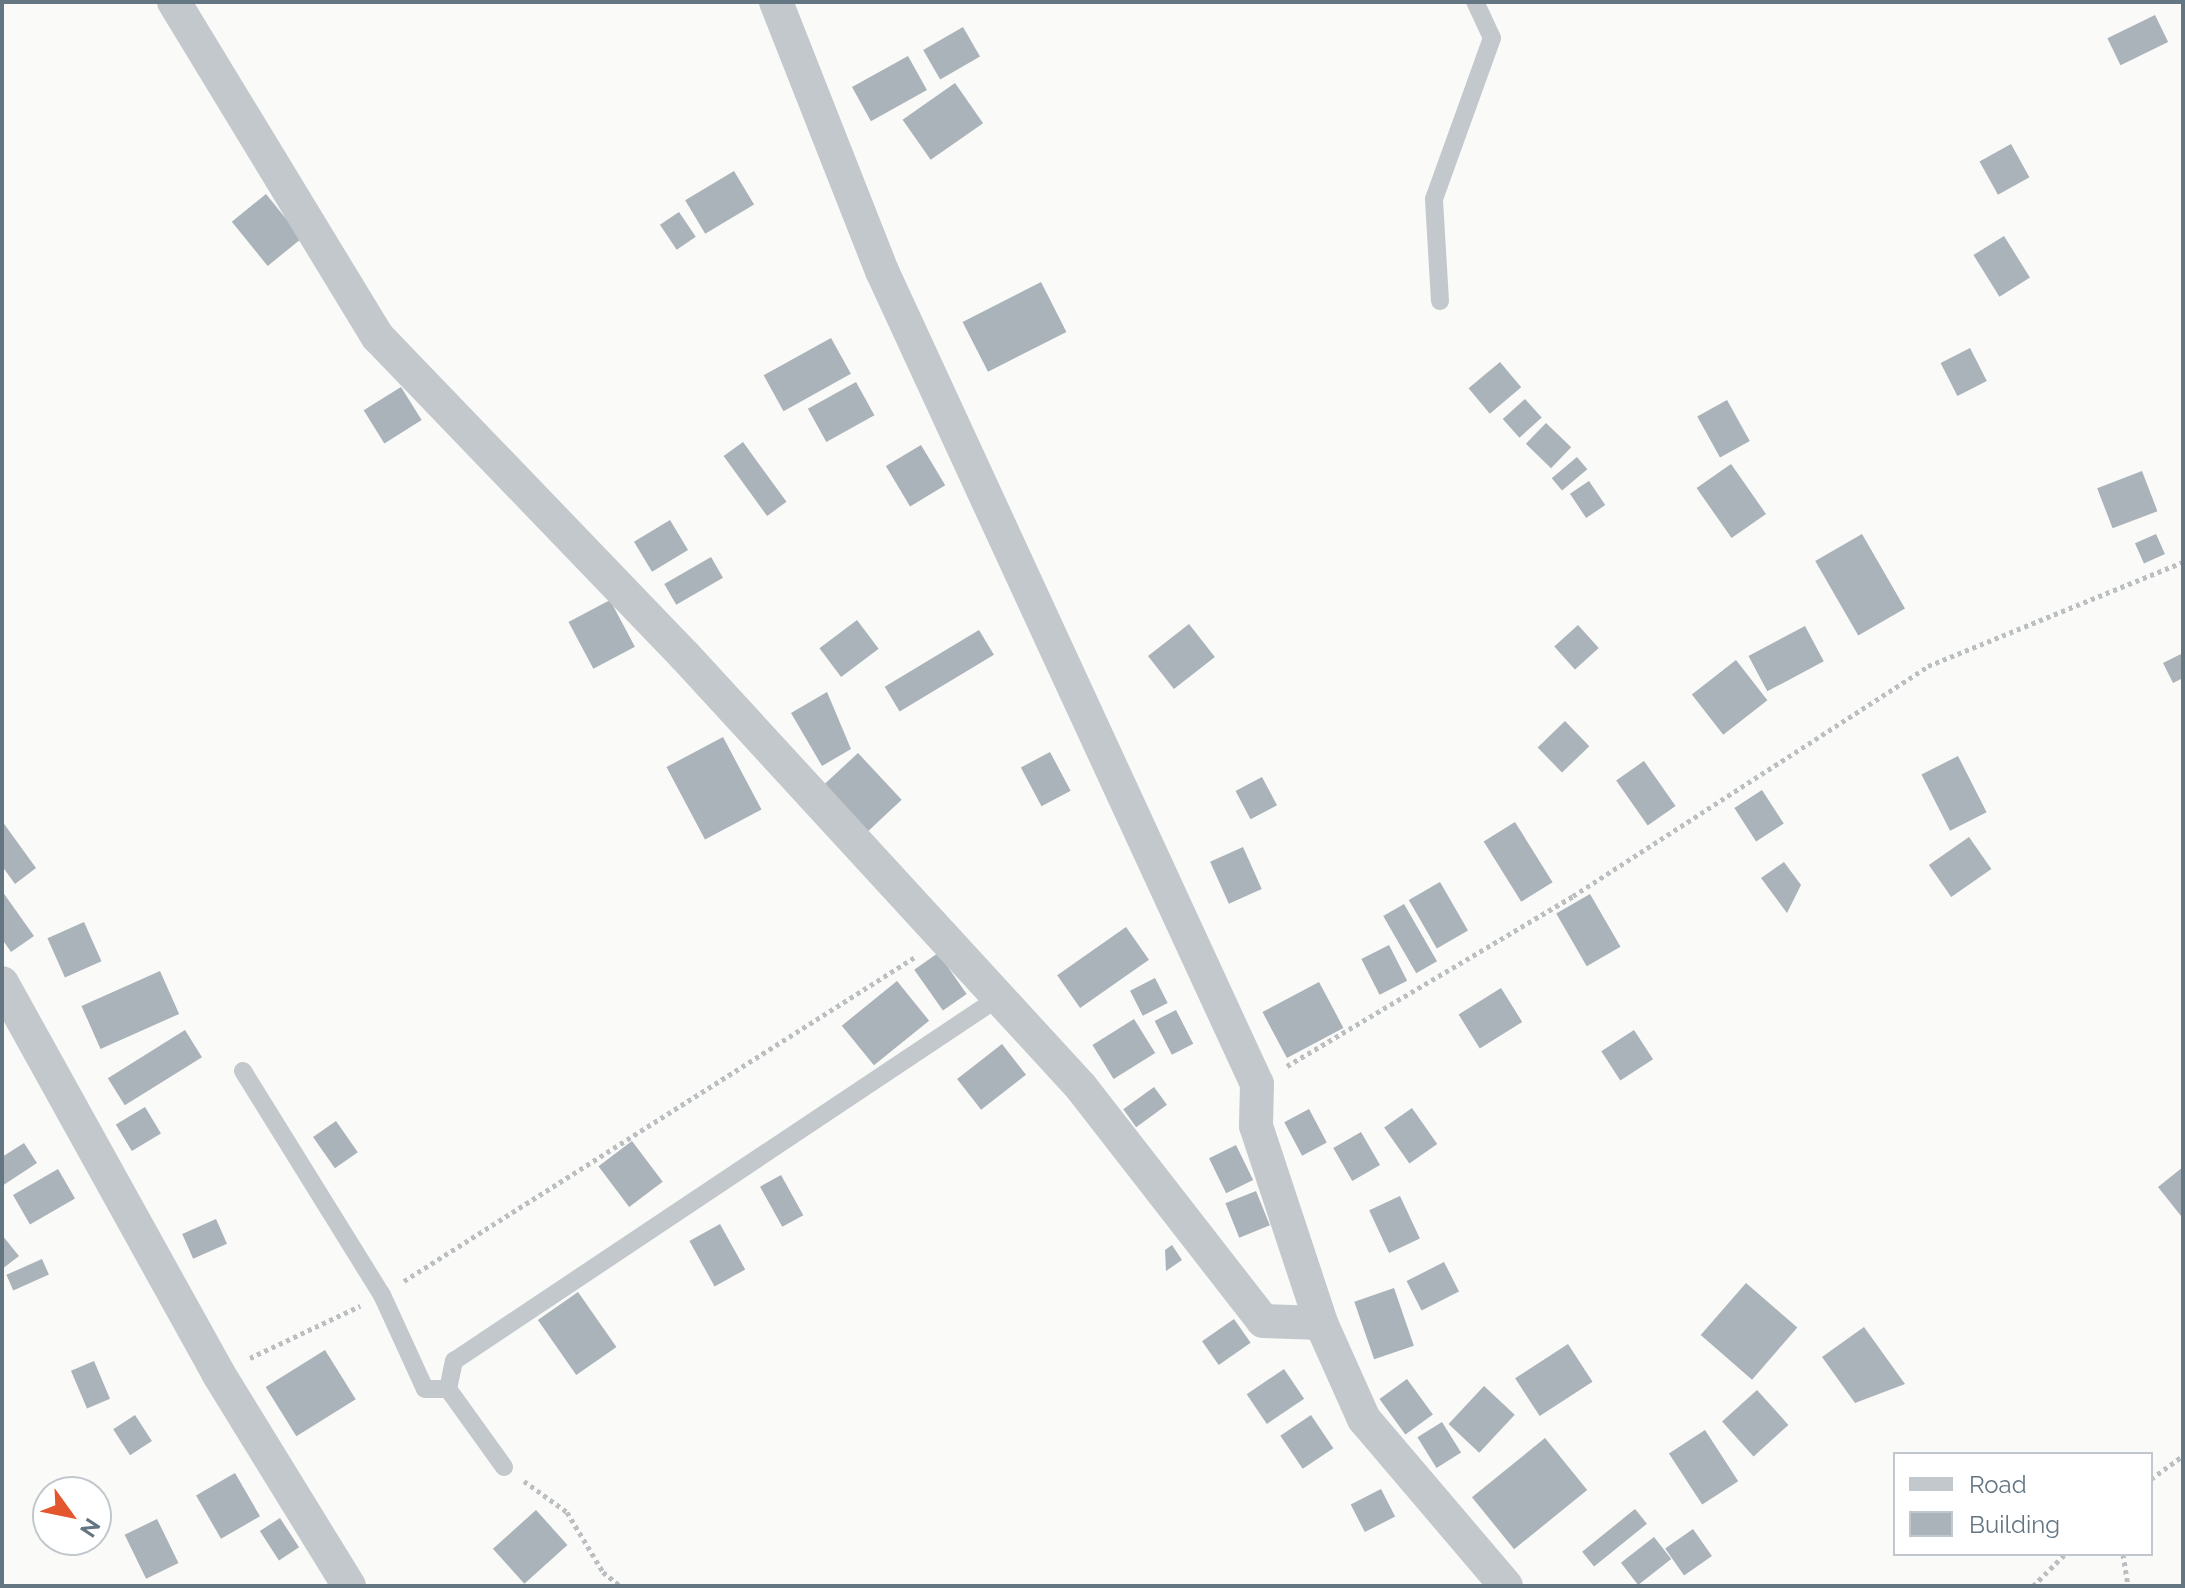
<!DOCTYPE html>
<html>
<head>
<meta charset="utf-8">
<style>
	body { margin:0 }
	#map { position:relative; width:2185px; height:1588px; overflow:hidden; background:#fafaf8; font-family:Raleway,sans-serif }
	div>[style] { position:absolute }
	.building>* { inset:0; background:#aab3b9; transform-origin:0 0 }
	.path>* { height:5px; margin-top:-2.5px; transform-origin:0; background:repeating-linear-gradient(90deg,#bbbfc2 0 4px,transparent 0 8px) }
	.lane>* { height:18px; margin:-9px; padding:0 9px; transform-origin:9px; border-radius:9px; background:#c3c8cc }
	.street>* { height:34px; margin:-17px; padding:0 17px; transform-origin:17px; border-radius:17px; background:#c3c8cc }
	span { translate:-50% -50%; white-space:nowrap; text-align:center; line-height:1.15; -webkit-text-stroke:8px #fff; paint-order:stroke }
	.frame { position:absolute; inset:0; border:4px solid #657683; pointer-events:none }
	.legend { position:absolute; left:1893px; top:1452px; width:260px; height:104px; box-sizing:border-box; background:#fff; border:2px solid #c1c8cd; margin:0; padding:10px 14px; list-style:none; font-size:24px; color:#657683 }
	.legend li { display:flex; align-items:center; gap:16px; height:40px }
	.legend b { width:40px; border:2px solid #c1c8cd }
	.north { position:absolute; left:32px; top:1476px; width:80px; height:80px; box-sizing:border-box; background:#fff; border:2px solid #c1c8cd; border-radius:50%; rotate:123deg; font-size:22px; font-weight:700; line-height:32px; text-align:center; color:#657683 }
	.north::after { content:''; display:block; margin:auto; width:28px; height:36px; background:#e4572e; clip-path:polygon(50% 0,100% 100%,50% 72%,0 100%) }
</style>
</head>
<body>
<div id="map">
	<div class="building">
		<i style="left:2155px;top:15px;width:30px;height:53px;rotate:64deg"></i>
		<i style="left:963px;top:27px;width:34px;height:46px;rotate:60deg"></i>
		<i style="left:908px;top:56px;width:39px;height:64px;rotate:61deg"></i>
		<i style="left:955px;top:83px;width:49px;height:64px;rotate:55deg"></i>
		<i style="left:2011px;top:144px;width:38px;height:36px;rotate:61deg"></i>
		<i style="left:734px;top:171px;width:39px;height:57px;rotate:59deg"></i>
		<i style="left:266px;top:194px;width:57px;height:44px;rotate:51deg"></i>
		<i style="left:679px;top:212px;width:30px;height:23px;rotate:56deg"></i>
		<i style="left:2004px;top:236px;width:49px;height:36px;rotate:58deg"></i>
		<i style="left:1041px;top:282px;width:56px;height:88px;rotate:63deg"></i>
		<i style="left:831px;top:338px;width:41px;height:77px;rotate:61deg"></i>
		<i style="left:1970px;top:348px;width:37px;height:33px;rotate:63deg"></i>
		<i style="left:1500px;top:362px;width:33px;height:41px;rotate:50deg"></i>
		<i style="left:856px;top:382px;width:38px;height:55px;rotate:61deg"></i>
		<i style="left:401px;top:387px;width:39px;height:44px;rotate:58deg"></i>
		<i style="left:1525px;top:399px;width:25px;height:30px;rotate:48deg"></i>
		<i style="left:1727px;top:400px;width:47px;height:34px;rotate:61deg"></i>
		<i style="left:1546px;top:423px;width:35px;height:29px;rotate:44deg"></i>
		<i style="left:743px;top:442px;width:74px;height:24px;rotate:54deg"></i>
		<i style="left:921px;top:445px;width:47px;height:41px;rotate:59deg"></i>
		<i style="left:1577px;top:457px;width:16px;height:33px;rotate:50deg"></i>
		<i style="left:1731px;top:464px;width:61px;height:42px;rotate:55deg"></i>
		<i style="left:2142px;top:471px;width:43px;height:48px;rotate:69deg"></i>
		<i style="left:1589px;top:481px;width:29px;height:23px;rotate:56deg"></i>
		<i style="left:670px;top:520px;width:35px;height:42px;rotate:59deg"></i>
		<i style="left:1862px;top:534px;width:86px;height:54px;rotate:60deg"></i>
		<i style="left:2156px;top:534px;width:22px;height:23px;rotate:66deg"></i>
		<i style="left:711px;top:557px;width:24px;height:54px;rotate:60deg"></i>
		<i style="left:610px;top:600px;width:53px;height:47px;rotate:62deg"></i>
		<i style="left:857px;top:620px;width:36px;height:47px;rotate:53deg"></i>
		<i style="left:1189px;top:624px;width:42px;height:52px;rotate:52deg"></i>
		<i style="left:1578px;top:625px;width:31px;height:32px;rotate:48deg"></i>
		<i style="left:1805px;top:626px;width:40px;height:64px;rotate:62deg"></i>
		<i style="left:979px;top:630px;width:29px;height:110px;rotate:59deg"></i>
		<i style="clip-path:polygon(2183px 653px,2183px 678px,2173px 683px,2163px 663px)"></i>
		<i style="left:1736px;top:660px;width:51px;height:56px;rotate:52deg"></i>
		<i style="clip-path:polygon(827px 692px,851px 749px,822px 766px,791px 713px)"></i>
		<i style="left:1565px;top:721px;width:35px;height:38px;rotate:46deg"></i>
		<i style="left:723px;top:737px;width:82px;height:64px;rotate:62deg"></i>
		<i style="left:1050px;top:752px;width:44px;height:33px;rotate:62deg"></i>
		<i style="left:858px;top:753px;width:64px;height:46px;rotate:47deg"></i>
		<i style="left:1958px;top:756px;width:63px;height:41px;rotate:63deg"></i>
		<i style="left:1644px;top:761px;width:55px;height:34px;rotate:55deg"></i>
		<i style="left:1262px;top:777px;width:32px;height:30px;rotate:62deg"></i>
		<i style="left:1762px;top:790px;width:40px;height:33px;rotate:57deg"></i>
		<i style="clip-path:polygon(2px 821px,36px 868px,15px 884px,2px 866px)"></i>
		<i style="left:1515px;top:822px;width:71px;height:37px;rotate:58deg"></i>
		<i style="left:1969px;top:837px;width:39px;height:49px;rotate:55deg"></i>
		<i style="left:1243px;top:847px;width:46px;height:36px;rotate:66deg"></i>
		<i style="clip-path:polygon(1784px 862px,1801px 885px,1787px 913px,1761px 878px)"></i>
		<i style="left:1440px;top:882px;width:56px;height:36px;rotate:60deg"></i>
		<i style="clip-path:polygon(2px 891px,34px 936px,11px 952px,2px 939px)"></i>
		<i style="left:1590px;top:894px;width:61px;height:39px;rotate:60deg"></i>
		<i style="left:1404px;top:904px;width:66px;height:24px;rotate:60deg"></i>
		<i style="left:84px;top:922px;width:43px;height:40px;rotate:66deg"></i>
		<i style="left:1126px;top:927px;width:40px;height:84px;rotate:55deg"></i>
		<i style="left:1389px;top:945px;width:40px;height:31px;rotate:63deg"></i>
		<i style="left:938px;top:953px;width:50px;height:29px;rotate:55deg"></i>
		<i style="left:160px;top:971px;width:47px;height:86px;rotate:66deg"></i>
		<i style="left:1155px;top:978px;width:28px;height:28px;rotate:63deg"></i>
		<i style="left:897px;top:981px;width:51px;height:71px;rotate:51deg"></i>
		<i style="left:1319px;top:982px;width:52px;height:64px;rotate:62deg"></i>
		<i style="left:1501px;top:988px;width:40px;height:50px;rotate:58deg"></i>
		<i style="left:1176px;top:1010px;width:38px;height:24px;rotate:63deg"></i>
		<i style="left:1134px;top:1019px;width:40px;height:49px;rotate:58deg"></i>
		<i style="left:185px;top:1030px;width:32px;height:91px;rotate:58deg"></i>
		<i style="left:1634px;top:1030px;width:35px;height:39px;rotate:57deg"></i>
		<i style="left:1002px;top:1044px;width:39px;height:57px;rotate:52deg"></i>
		<i style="left:1154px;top:1087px;width:22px;height:38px;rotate:54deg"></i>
		<i style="left:145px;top:1107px;width:31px;height:34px;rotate:59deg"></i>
		<i style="left:1412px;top:1108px;width:44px;height:34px;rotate:55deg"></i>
		<i style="left:1309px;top:1109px;width:38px;height:28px;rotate:62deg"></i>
		<i style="left:336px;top:1121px;width:38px;height:28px;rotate:55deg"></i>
		<i style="left:1361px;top:1132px;width:38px;height:32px;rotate:60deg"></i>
		<i style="left:632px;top:1141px;width:51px;height:42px;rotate:53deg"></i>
		<i style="clip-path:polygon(24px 1143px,37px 1163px,2px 1186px,2px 1157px)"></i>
		<i style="left:1236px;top:1145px;width:39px;height:30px;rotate:64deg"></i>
		<i style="clip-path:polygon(2183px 1167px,2183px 1214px,2181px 1216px,2158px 1187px)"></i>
		<i style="left:58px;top:1169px;width:34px;height:52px;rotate:60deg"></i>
		<i style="left:781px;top:1175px;width:46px;height:24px;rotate:61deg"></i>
		<i style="left:1256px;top:1191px;width:37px;height:33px;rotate:68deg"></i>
		<i style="left:1400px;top:1196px;width:47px;height:34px;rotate:65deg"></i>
		<i style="left:216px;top:1219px;width:27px;height:37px;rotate:66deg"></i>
		<i style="left:720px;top:1224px;width:52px;height:35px;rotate:61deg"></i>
		<i style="clip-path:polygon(2px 1235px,19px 1256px,2px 1269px)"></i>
		<i style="clip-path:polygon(1172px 1245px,1182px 1260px,1166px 1271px,1165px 1250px)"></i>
		<i style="left:42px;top:1259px;width:17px;height:39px;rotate:66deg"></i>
		<i style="left:1444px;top:1262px;width:33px;height:42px;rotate:63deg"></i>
		<i style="left:1746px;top:1283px;width:68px;height:69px;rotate:41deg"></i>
		<i style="left:1394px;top:1288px;width:61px;height:42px;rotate:71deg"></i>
		<i style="left:578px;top:1292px;width:67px;height:49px;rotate:55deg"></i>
		<i style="left:1234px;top:1319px;width:29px;height:39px;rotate:55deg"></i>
		<i style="clip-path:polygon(1864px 1327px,1905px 1384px,1855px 1403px,1822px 1357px)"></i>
		<i style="left:1568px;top:1344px;width:45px;height:63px;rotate:57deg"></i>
		<i style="left:325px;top:1350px;width:58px;height:70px;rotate:58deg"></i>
		<i style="left:94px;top:1361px;width:41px;height:25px;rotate:67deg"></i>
		<i style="left:1284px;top:1369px;width:36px;height:45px;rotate:56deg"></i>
		<i style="left:1407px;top:1379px;width:44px;height:34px;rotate:54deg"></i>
		<i style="left:1484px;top:1386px;width:42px;height:52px;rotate:43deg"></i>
		<i style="left:1757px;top:1390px;width:47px;height:47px;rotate:48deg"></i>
		<i style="left:135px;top:1415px;width:31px;height:26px;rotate:57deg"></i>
		<i style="left:1311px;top:1415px;width:40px;height:37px;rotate:56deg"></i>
		<i style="left:1442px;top:1422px;width:36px;height:29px;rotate:58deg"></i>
		<i style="left:1705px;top:1430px;width:61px;height:43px;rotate:57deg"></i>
		<i style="left:1545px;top:1438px;width:67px;height:94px;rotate:51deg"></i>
		<i style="left:235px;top:1473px;width:50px;height:45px;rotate:60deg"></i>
		<i style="left:1381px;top:1489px;width:31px;height:34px;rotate:63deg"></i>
		<i style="left:1635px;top:1509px;width:19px;height:68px;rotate:51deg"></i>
		<i style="left:536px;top:1510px;width:47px;height:58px;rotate:48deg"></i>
		<i style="left:280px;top:1518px;width:35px;height:24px;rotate:57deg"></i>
		<i style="left:157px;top:1519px;width:49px;height:36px;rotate:64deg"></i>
		<i style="left:1693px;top:1529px;width:33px;height:34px;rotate:55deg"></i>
		<i style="left:1654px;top:1537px;width:28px;height:42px;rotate:52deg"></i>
	</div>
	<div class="path">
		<i style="left:1287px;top:1066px;width:333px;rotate:-30.7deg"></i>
		<i style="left:1573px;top:896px;width:423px;rotate:-32.9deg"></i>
		<i style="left:1928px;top:666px;width:275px;rotate:-22.2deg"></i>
		<i style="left:404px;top:1281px;width:605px;rotate:-32.38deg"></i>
		<i style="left:250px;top:1358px;width:122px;rotate:-25.3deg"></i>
		<i style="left:2151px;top:1479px;width:39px;rotate:-36deg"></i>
		<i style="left:524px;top:1481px;width:53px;rotate:35.8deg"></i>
		<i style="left:567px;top:1512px;width:70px;rotate:59deg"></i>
		<i style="left:603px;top:1572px;width:22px;rotate:39deg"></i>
		<i style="left:2123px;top:1554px;width:32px;rotate:81deg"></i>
		<i style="left:2033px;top:1586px;width:45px;rotate:-45deg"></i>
	</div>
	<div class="lane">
		<i style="left:1440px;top:301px;width:102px;rotate:-93.4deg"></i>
		<i style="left:1434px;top:199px;width:171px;rotate:-70.2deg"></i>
		<i style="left:1492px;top:38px;width:40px;rotate:-115deg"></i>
		<i style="left:243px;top:1071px;width:264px;rotate:58.2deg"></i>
		<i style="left:382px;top:1295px;width:103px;rotate:65.4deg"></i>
		<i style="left:425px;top:1389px;width:23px"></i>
		<i style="left:448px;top:1389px;width:29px;rotate:-78deg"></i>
		<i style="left:454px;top:1361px;width:654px;rotate:-33.71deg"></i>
		<i style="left:448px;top:1389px;width:96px;rotate:54.3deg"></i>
	</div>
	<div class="street">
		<i style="left:174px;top:2px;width:392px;rotate:58.7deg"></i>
		<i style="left:378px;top:337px;width:443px;rotate:46.1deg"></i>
		<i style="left:685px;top:656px;width:585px;rotate:47.42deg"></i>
		<i style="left:1081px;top:1087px;width:296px;rotate:52.1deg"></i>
		<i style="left:1263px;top:1321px;width:58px;rotate:2deg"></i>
		<i style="left:776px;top:2px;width:289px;rotate:68.5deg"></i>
		<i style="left:882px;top:271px;width:895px;rotate:65.24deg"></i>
		<i style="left:1257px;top:1084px;width:42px;rotate:91.4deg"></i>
		<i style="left:1256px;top:1126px;width:207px;rotate:71.7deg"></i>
		<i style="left:1321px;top:1323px;width:105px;rotate:65.9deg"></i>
		<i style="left:1364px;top:1419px;width:219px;rotate:49.6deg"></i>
		<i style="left:2px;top:983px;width:446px;rotate:61deg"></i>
		<i style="left:218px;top:1373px;width:250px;rotate:58.4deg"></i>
	</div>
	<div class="frame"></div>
	<ul class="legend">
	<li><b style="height:10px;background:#c3c8cc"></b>Road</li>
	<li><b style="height:22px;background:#aab3b9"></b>Building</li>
	</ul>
	<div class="north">N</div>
</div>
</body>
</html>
